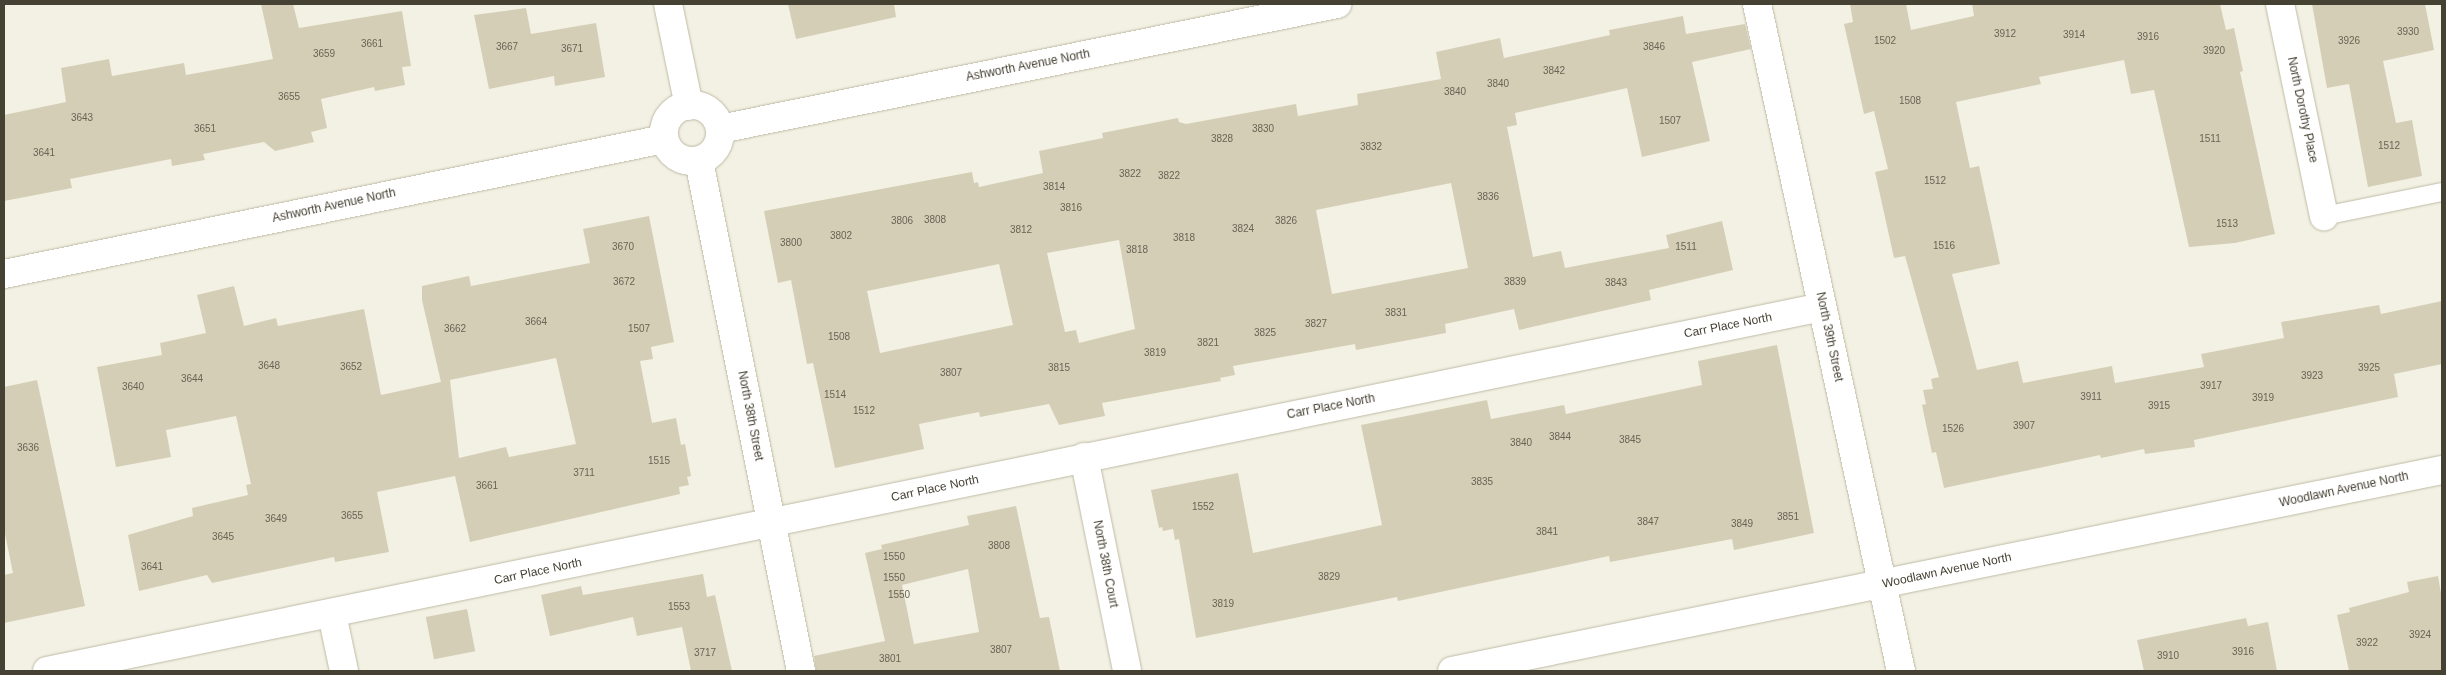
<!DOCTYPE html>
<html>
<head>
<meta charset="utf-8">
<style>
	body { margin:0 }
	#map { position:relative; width:2446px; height:675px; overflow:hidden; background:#f3f1e3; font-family:Arial,sans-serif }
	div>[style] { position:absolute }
	.building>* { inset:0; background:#d5ceb7; transform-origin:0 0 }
	.roads { filter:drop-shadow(0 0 1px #bfbaa5) drop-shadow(0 0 1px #bfbaa5) }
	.service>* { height:18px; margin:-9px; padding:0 9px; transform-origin:9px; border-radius:9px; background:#fff }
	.minor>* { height:28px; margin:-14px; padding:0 14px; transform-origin:14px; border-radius:14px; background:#fff }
	.minor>.ring { margin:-14px; padding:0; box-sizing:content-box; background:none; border:28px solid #fff; border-radius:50% }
	span { translate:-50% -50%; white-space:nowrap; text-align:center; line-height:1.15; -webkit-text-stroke:5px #fff; paint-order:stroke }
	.number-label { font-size:10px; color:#696454 }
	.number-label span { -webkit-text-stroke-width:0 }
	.street-label { font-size:12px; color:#454133 }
	.frame { position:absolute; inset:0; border:5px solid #454133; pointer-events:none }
</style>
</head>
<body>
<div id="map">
	<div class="building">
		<i style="clip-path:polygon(261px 4px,293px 4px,299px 28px,402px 11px,411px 66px,402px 67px,405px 85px,375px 91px,374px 87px,321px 99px,327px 128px,311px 132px,314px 142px,275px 151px,264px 142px,203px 154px,205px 160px,172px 166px,171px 159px,70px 179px,72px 188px,4px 201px,4px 115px,66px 102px,61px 68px,109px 59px,112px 76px,184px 63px,186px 75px,273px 59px)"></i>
		<i style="clip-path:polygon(788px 4px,894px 4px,896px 17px,796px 39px)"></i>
		<i style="clip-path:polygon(1850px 4px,1906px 4px,1911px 30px,1974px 16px,1972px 4px,2220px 4px,2226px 30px,2234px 28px,2243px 71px,2240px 72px,2275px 234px,2235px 243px,2189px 247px,2154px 90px,2131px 94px,2124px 60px,2039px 77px,2041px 84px,1956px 102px,1970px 168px,1979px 166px,2000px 264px,1952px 274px,1977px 370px,2018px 361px,2023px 383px,2112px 366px,2115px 383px,2204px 367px,2201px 354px,2284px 338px,2281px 322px,2379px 305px,2381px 314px,2442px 301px,2442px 364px,2394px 374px,2398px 397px,2194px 440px,2195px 447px,2145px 454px,2144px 449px,2101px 458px,2100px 455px,1944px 488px,1936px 452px,1932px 453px,1922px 405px,1926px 404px,1923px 390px,1933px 389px,1931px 379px,1939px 377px,1905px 256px,1894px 258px,1875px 172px,1888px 169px,1874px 111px,1864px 114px,1844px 24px,1853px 22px)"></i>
		<i style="clip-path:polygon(2312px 4px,2425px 4px,2434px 50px,2383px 61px,2396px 123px,2412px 120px,2422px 176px,2368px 187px,2349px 84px,2327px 88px)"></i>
		<i style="clip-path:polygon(526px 8px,531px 34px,596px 23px,605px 77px,555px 86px,554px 76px,489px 89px,474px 15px)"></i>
		<i style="clip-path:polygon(evenodd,1683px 16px,1686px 34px,1745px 24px,1751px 49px,1692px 62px,1710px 141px,1642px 157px,1627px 88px,1515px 113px,1517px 125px,1507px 127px,1533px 257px,1561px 251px,1565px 268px,1669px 248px,1666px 235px,1722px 221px,1733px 270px,1649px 290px,1651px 300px,1519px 330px,1514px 309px,1445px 324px,1446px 333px,1356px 350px,1355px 344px,1233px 366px,1235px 375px,1220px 378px,1221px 381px,1102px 403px,1105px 416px,1059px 425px,1049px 404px,980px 417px,979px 412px,919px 424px,924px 449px,835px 468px,813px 363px,807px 364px,791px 280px,778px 283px,764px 211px,972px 172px,974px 183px,978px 182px,979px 187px,1043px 173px,1039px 151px,1103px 138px,1102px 133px,1178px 118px,1179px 122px,1186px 124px,1296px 104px,1298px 116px,1358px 105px,1357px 94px,1441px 79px,1436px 52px,1500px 38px,1504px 58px,1610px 35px,1609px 30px,1683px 16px,1451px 183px,1468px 268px,1332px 294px,1316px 210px,1451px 183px,1683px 16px,1119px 240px,1135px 329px,1079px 343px,1076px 330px,1065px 332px,1047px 253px,1119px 240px,1683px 16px,999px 264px,1013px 325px,880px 353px,867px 291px,999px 264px)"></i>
		<i style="clip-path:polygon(evenodd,649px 216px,674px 342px,651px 347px,653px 359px,640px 361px,652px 423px,676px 418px,681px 445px,685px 444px,691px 476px,687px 477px,689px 485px,679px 487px,680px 494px,470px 542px,455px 476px,377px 492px,389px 552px,335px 562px,334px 557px,212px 583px,207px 575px,139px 591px,128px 535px,193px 516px,192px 508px,248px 495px,246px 485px,251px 484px,236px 416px,166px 430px,171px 457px,116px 467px,97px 367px,162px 355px,160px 343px,206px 333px,197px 295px,234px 286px,244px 326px,276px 318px,278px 326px,364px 309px,381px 395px,441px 382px,422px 300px,422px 286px,469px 276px,471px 286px,590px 263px,583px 229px,649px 216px,556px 358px,576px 444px,509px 457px,506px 447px,459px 458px,450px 380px,556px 358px)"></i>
		<i style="clip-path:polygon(1777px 345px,1814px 533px,1734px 550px,1732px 539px,1610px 562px,1609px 556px,1398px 601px,1397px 597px,1196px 638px,1179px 539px,1175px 540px,1173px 529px,1163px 531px,1162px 527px,1159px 528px,1151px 490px,1238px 473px,1253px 553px,1382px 525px,1361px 425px,1487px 400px,1491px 419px,1564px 405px,1566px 414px,1702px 385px,1698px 361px)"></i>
		<i style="clip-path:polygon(37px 380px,85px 606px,4px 623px,4px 575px,13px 573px,4px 529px,4px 387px)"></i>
		<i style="clip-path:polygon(evenodd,1016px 506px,1040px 618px,1049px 617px,1060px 671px,816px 671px,814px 656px,885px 641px,865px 553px,882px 549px,881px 545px,969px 525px,967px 516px,1016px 506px,968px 569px,979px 632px,914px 644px,902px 585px,968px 569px)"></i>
		<i style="clip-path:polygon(703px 574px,707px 597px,715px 595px,732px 671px,691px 671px,682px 627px,637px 636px,633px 617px,550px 636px,541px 595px,581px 586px,583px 595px)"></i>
		<i style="clip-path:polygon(2438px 576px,2442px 599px,2442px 671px,2349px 671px,2337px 615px,2350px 612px,2349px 608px,2409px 592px,2407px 582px)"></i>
		<i style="left:467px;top:609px;width:43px;height:42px;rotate:79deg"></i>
		<i style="clip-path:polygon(2246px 618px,2248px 626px,2268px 622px,2277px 671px,2144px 671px,2137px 640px)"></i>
	</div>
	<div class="roads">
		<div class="service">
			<i style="left:2324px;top:216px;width:120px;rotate:-11.5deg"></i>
		</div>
		<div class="minor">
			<i style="left:668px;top:4px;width:104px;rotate:78.4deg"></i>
			<i style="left:1757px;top:4px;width:682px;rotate:77.82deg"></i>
			<i style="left:2280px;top:4px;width:217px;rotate:78.3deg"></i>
			<i class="ring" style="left:664px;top:105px;width:28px;height:28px"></i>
			<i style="left:720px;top:129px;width:630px;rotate:-11.45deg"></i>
			<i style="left:699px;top:161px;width:520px;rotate:78.69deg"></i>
			<i style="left:4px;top:274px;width:674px;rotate:-11.56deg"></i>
			<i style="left:1084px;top:457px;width:218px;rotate:78.6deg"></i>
			<i style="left:332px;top:614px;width:58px;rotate:78.1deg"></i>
			<i style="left:47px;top:671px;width:1812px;rotate:-11.59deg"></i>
			<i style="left:1452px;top:671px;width:1010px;rotate:-11.48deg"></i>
		</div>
	</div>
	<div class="number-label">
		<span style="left:2408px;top:32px">3930</span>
		<span style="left:2005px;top:34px">3912</span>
		<span style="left:2074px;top:35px">3914</span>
		<span style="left:2148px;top:37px">3916</span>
		<span style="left:1885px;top:41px">1502</span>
		<span style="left:2349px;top:41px">3926</span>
		<span style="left:372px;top:44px">3661</span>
		<span style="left:507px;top:47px">3667</span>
		<span style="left:1654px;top:47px">3846</span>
		<span style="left:572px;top:49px">3671</span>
		<span style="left:2214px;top:51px">3920</span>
		<span style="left:324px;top:54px">3659</span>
		<span style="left:1554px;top:71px">3842</span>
		<span style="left:1498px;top:84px">3840</span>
		<span style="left:1455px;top:92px">3840</span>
		<span style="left:289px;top:97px">3655</span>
		<span style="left:1910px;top:101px">1508</span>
		<span style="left:82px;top:118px">3643</span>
		<span style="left:1670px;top:121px">1507</span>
		<span style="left:205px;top:129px">3651</span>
		<span style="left:1263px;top:129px">3830</span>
		<span style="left:1222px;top:139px">3828</span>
		<span style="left:2210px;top:139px">1511</span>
		<span style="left:2389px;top:146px">1512</span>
		<span style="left:1371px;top:147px">3832</span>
		<span style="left:44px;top:153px">3641</span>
		<span style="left:1130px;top:174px">3822</span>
		<span style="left:1169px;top:176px">3822</span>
		<span style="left:1935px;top:181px">1512</span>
		<span style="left:1054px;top:187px">3814</span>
		<span style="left:1488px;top:197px">3836</span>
		<span style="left:1071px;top:208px">3816</span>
		<span style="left:935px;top:220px">3808</span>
		<span style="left:902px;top:221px">3806</span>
		<span style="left:1286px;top:221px">3826</span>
		<span style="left:2227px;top:224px">1513</span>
		<span style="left:1243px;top:229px">3824</span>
		<span style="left:1021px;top:230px">3812</span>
		<span style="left:841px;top:236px">3802</span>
		<span style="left:1184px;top:238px">3818</span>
		<span style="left:791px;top:243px">3800</span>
		<span style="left:1944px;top:246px">1516</span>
		<span style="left:623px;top:247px">3670</span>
		<span style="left:1686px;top:247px">1511</span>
		<span style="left:1137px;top:250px">3818</span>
		<span style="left:624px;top:282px">3672</span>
		<span style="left:1515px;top:282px">3839</span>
		<span style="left:1616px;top:283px">3843</span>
		<span style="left:1396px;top:313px">3831</span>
		<span style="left:536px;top:322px">3664</span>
		<span style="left:1316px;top:324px">3827</span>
		<span style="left:455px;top:329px">3662</span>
		<span style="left:639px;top:329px">1507</span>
		<span style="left:1265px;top:333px">3825</span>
		<span style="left:839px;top:337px">1508</span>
		<span style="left:1208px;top:343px">3821</span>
		<span style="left:1155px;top:353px">3819</span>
		<span style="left:269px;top:366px">3648</span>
		<span style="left:351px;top:367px">3652</span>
		<span style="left:1059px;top:368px">3815</span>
		<span style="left:2369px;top:368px">3925</span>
		<span style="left:951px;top:373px">3807</span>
		<span style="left:2312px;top:376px">3923</span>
		<span style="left:192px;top:379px">3644</span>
		<span style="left:2211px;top:386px">3917</span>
		<span style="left:133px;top:387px">3640</span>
		<span style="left:835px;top:395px">1514</span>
		<span style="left:2091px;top:397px">3911</span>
		<span style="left:2263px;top:398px">3919</span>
		<span style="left:2159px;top:406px">3915</span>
		<span style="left:864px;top:411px">1512</span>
		<span style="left:2024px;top:426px">3907</span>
		<span style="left:1953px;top:429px">1526</span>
		<span style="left:1560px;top:437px">3844</span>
		<span style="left:1630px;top:440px">3845</span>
		<span style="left:1521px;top:443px">3840</span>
		<span style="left:28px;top:448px">3636</span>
		<span style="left:659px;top:461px">1515</span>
		<span style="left:584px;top:473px">3711</span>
		<span style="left:1482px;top:482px">3835</span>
		<span style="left:487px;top:486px">3661</span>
		<span style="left:1203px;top:507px">1552</span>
		<span style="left:352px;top:516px">3655</span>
		<span style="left:1788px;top:517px">3851</span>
		<span style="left:276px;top:519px">3649</span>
		<span style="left:1648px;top:522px">3847</span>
		<span style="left:1742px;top:524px">3849</span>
		<span style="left:1547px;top:532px">3841</span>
		<span style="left:223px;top:537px">3645</span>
		<span style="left:999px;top:546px">3808</span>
		<span style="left:894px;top:557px">1550</span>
		<span style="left:152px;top:567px">3641</span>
		<span style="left:1329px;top:577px">3829</span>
		<span style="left:894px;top:578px">1550</span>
		<span style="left:899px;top:595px">1550</span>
		<span style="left:1223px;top:604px">3819</span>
		<span style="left:679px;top:607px">1553</span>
		<span style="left:2420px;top:635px">3924</span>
		<span style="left:2367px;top:643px">3922</span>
		<span style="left:1001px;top:650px">3807</span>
		<span style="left:2243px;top:652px">3916</span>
		<span style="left:705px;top:653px">3717</span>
		<span style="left:2168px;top:656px">3910</span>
		<span style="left:890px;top:659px">3801</span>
	</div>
	<div class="street-label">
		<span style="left:1028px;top:66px;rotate:-11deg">Ashworth Avenue North</span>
		<span style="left:2302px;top:110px;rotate:78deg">North Dorothy Place</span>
		<span style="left:334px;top:206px;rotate:-12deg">Ashworth Avenue North</span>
		<span style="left:1728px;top:326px;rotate:-11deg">Carr Place North</span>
		<span style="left:1829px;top:337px;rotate:78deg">North 39th Street</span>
		<span style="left:1331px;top:407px;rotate:-11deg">Carr Place North</span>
		<span style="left:750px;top:416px;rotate:79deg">North 38th Street</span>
		<span style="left:935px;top:489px;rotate:-12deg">Carr Place North</span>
		<span style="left:2344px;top:490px;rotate:-12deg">Woodlawn Avenue North</span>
		<span style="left:1105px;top:564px;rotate:79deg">North 38th Court</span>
		<span style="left:1947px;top:571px;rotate:-12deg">Woodlawn Avenue North</span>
		<span style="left:538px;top:572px;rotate:-12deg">Carr Place North</span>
	</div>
	<div class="frame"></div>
</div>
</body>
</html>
